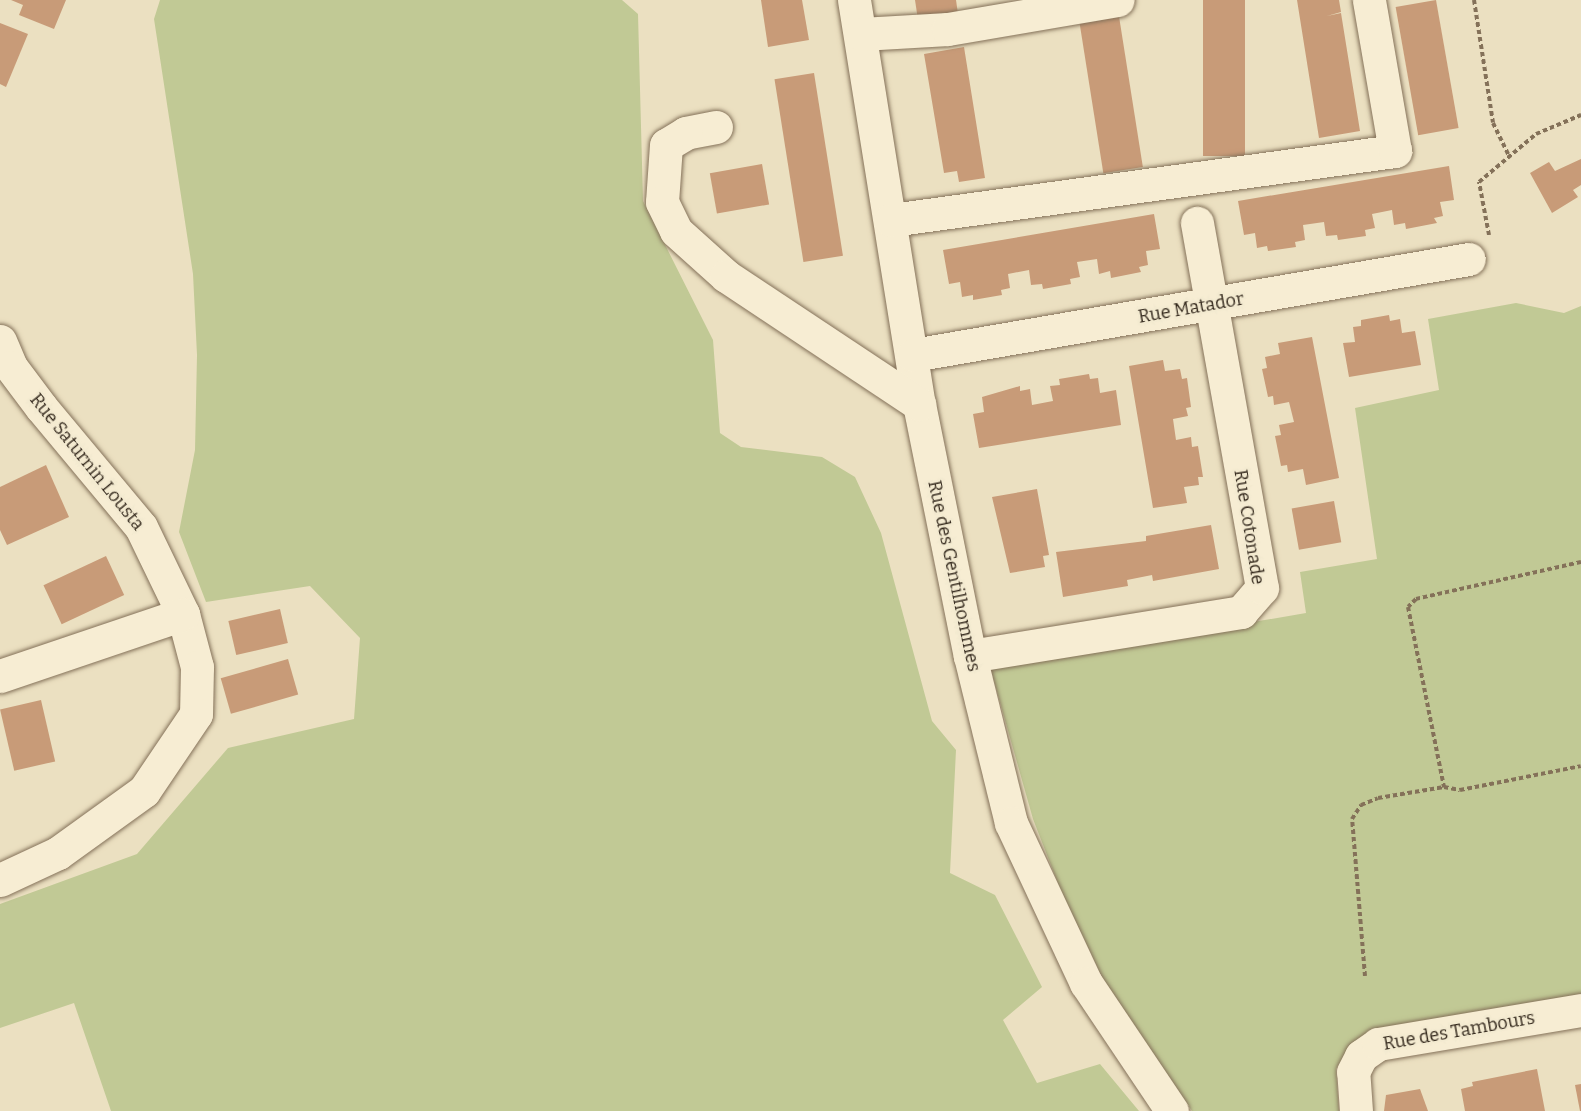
<!DOCTYPE html>
<html>
<head>
<meta charset="utf-8">
<style>
	body { margin:0 }
	#map { position:relative; width:1581px; height:1111px; overflow:hidden; background:#ebe0c1; font-family:Bitter,serif }
	div>[style] { position:absolute }
	.green>* { inset:0; background:#c1c995 }
	.building>* { inset:0; background:#c89b78; transform-origin:0 0 }
	.path>* { height:4px; margin-top:-2px; transform-origin:0; background:repeating-linear-gradient(90deg,#847159 0 4.5px,transparent 0 7.5px) }
	.roads { filter:drop-shadow(0 0 2px #847159) drop-shadow(0 0 2px #847159) }
	.minor>* { height:33px; margin:-16.5px; padding:0 16.5px; transform-origin:16.5px; border-radius:16.5px; background:#f7edd3 }
	span { translate:-50% -50%; white-space:nowrap; text-align:center; line-height:1.15; -webkit-text-stroke:4.5px #f3ead0; paint-order:stroke }
	.street-label { font-size:18px; color:#34291d }
</style>
</head>
<body>
<div id="map">
	<div class="green">
		<i style="clip-path:polygon(160px 0,622px 0,638px 14px,643px 201px,713px 340px,720px 433px,741px 447px,822px 457px,855px 477px,881px 533px,932px 721px,956px 750px,950px 873px,995px 895px,1042px 987px,1003px 1020px,1037px 1083px,1100px 1064px,1139px 1111px,111px 1111px,74px 1003px,0 1028px,0 904px,137px 854px,228px 748px,354px 719px,360px 638px,310px 586px,206px 602px,179px 532px,195px 450px,197px 355px,193px 274px,154px 19px)"></i>
		<i style="clip-path:polygon(1516px 303px,1564px 313px,1581px 306px,1581px 998px,1344px 1055px,1336px 1069px,1339px 1111px,1192px 1111px,1102px 977px,1061px 891px,1033px 819px,990px 667px,1306px 613px,1300px 572px,1377px 559px,1355px 408px,1439px 390px,1428px 319px)"></i>
	</div>
	<div class="building">
		<i style="clip-path:polygon(11px 0,66px 0,54px 29px,19px 15px,23px 5px)"></i>
		<i style="clip-path:polygon(761px 0,802px 0,809px 40px,768px 47px)"></i>
		<i style="clip-path:polygon(915px 0,956px 0,958px 14px,918px 20px)"></i>
		<i style="left:1203px;top:0;width:42px;height:156px"></i>
		<i style="clip-path:polygon(1297px 0,1339px 0,1341px 12px,1327px 16px,1341px 13px,1360px 131px,1319px 138px)"></i>
		<i style="left:1436px;top:0;width:130px;height:41px;rotate:80deg"></i>
		<i style="left:1118px;top:10px;width:159px;height:40px;rotate:81deg"></i>
		<i style="clip-path:polygon(0 23px,28px 34px,6px 87px,0 84px)"></i>
		<i style="clip-path:polygon(964px 47px,985px 178px,959px 182px,957px 171px,944px 173px,924px 54px)"></i>
		<i style="left:814px;top:73px;width:185px;height:40px;rotate:81deg"></i>
		<i style="clip-path:polygon(1581px 159px,1581px 185px,1573px 190px,1578px 197px,1552px 213px,1530px 173px,1549px 162px,1555px 171px)"></i>
		<i style="left:762px;top:164px;width:41px;height:53px;rotate:80deg"></i>
		<i style="clip-path:polygon(1449px 166px,1454px 200px,1440px 202px,1443px 216px,1434px 218px,1437px 223px,1406px 229px,1405px 223px,1394px 225px,1392px 210px,1372px 214px,1375px 228px,1365px 230px,1366px 236px,1338px 240px,1337px 235px,1326px 236px,1324px 222px,1303px 225px,1305px 240px,1295px 242px,1296px 247px,1268px 251px,1267px 246px,1257px 248px,1255px 233px,1244px 235px,1238px 201px)"></i>
		<i style="clip-path:polygon(1154px 214px,1160px 249px,1146px 251px,1148px 265px,1139px 267px,1141px 272px,1111px 278px,1110px 271px,1099px 274px,1097px 259px,1077px 262px,1080px 277px,1070px 279px,1071px 284px,1043px 289px,1042px 284px,1031px 285px,1029px 270px,1008px 274px,1010px 288px,1001px 290px,1002px 295px,973px 300px,973px 295px,962px 297px,960px 282px,949px 284px,943px 250px)"></i>
		<i style="clip-path:polygon(1389px 315px,1390px 321px,1400px 319px,1402px 333px,1415px 331px,1421px 365px,1349px 377px,1343px 343px,1355px 342px,1353px 327px,1361px 326px,1361px 320px)"></i>
		<i style="clip-path:polygon(1312px 337px,1339px 478px,1306px 485px,1303px 469px,1288px 472px,1287px 465px,1281px 466px,1275px 436px,1281px 435px,1279px 425px,1294px 422px,1289px 402px,1274px 405px,1273px 396px,1268px 397px,1262px 369px,1267px 368px,1265px 357px,1280px 354px,1278px 343px)"></i>
		<i style="clip-path:polygon(1163px 360px,1165px 371px,1180px 369px,1182px 379px,1187px 378px,1191px 407px,1186px 408px,1188px 416px,1173px 419px,1176px 440px,1191px 437px,1192px 447px,1198px 446px,1203px 477px,1198px 477px,1199px 485px,1184px 487px,1187px 503px,1153px 508px,1129px 366px)"></i>
		<i style="clip-path:polygon(1089px 374px,1090px 379px,1098px 378px,1100px 393px,1116px 390px,1121px 425px,979px 448px,973px 414px,984px 412px,982px 397px,1020px 386px,1020px 391px,1030px 389px,1032px 405px,1053px 401px,1050px 386px,1060px 385px,1059px 379px)"></i>
		<i style="clip-path:polygon(46px 465px,69px 517px,7px 545px,0 530px,0 487px)"></i>
		<i style="clip-path:polygon(1037px 489px,1049px 555px,1043px 556px,1045px 567px,1010px 573px,992px 497px)"></i>
		<i style="left:1334px;top:501px;width:42px;height:43px;rotate:80deg"></i>
		<i style="clip-path:polygon(1211px 525px,1219px 569px,1153px 581px,1152px 575px,1127px 580px,1128px 586px,1063px 597px,1056px 552px,1146px 541px,1146px 536px)"></i>
		<i style="left:106px;top:556px;width:43px;height:69px;rotate:65deg"></i>
		<i style="left:280px;top:609px;width:35px;height:53px;rotate:77deg"></i>
		<i style="left:288px;top:659px;width:37px;height:70px;rotate:74deg"></i>
		<i style="left:41px;top:700px;width:63px;height:42px;rotate:77deg"></i>
		<i style="clip-path:polygon(1537px 1069px,1545px 1111px,1465px 1111px,1461px 1089px,1473px 1086px,1472px 1082px)"></i>
		<i style="clip-path:polygon(1581px 1084px,1581px 1111px,1580px 1111px,1575px 1085px)"></i>
		<i style="clip-path:polygon(1420px 1089px,1428px 1111px,1384px 1111px,1386px 1095px)"></i>
	</div>
	<div class="path">
		<i style="left:1474px;top:0;width:124px;rotate:81.2deg"></i>
		<i style="left:1493px;top:123px;width:37px;rotate:64deg"></i>
		<i style="left:1489px;top:235px;width:54px;rotate:-100.7deg"></i>
		<i style="left:1479px;top:182px;width:75px;rotate:-40.1deg"></i>
		<i style="left:1536px;top:134px;width:49px;rotate:-22.9deg"></i>
		<i style="left:1581px;top:562px;width:169px;rotate:167.4deg"></i>
		<i style="left:1416px;top:599px;width:11px;rotate:135deg"></i>
		<i style="left:1408px;top:607px;width:184px;rotate:78.7deg"></i>
		<i style="left:1444px;top:787px;width:16px;rotate:11deg"></i>
		<i style="left:1460px;top:790px;width:123px;rotate:-11.2deg"></i>
		<i style="left:1365px;top:976px;width:158px;rotate:-94.7deg"></i>
		<i style="left:1352px;top:819px;width:17px;rotate:-57deg"></i>
		<i style="left:1361px;top:805px;width:18px;rotate:-22deg"></i>
		<i style="left:1378px;top:798px;width:67px;rotate:-9.5deg"></i>
	</div>
	<div class="roads">
		<div class="minor">
			<i style="left:854px;top:0;width:409px;rotate:80.9deg"></i>
			<i style="left:919px;top:404px;width:257px;rotate:78.6deg"></i>
			<i style="left:970px;top:656px;width:172px;rotate:76.2deg"></i>
			<i style="left:1011px;top:823px;width:177px;rotate:64.9deg"></i>
			<i style="left:1086px;top:983px;width:154px;rotate:56.1deg"></i>
			<i style="left:861px;top:34px;width:87px;rotate:-3.3deg"></i>
			<i style="left:948px;top:29px;width:172px;rotate:-9.7deg"></i>
			<i style="left:716px;top:127px;width:31px;rotate:169deg"></i>
			<i style="left:686px;top:133px;width:23px;rotate:149deg"></i>
			<i style="left:666px;top:145px;width:57px;rotate:94deg"></i>
			<i style="left:662px;top:202px;width:32px;rotate:64deg"></i>
			<i style="left:676px;top:231px;width:67px;rotate:42deg"></i>
			<i style="left:726px;top:276px;width:232px;rotate:33.6deg"></i>
			<i style="left:891px;top:220px;width:509px;rotate:-7.8deg"></i>
			<i style="left:1395px;top:151px;width:153px;rotate:-99.8deg"></i>
			<i style="left:0;top:341px;width:28px;rotate:67deg"></i>
			<i style="left:11px;top:367px;width:50px;rotate:53.1deg"></i>
			<i style="left:41px;top:407px;width:156px;rotate:50.2deg"></i>
			<i style="left:141px;top:527px;width:97px;rotate:64.2deg"></i>
			<i style="left:183px;top:614px;width:55px;rotate:75.2deg"></i>
			<i style="left:197px;top:667px;width:47px;rotate:91.2deg"></i>
			<i style="left:196px;top:714px;width:93px;rotate:124deg"></i>
			<i style="left:144px;top:791px;width:106px;rotate:144.2deg"></i>
			<i style="left:58px;top:853px;width:64px;rotate:155deg"></i>
			<i style="left:913px;top:355px;width:564px;rotate:-9.8deg"></i>
			<i style="left:970px;top:656px;width:275px;rotate:-9.2deg"></i>
			<i style="left:1241px;top:612px;width:32px;rotate:-49deg"></i>
			<i style="left:1262px;top:588px;width:371px;rotate:-100.1deg"></i>
			<i style="left:0;top:676px;width:193px;rotate:-18.7deg"></i>
			<i style="left:1356px;top:1111px;width:39px;rotate:-94deg"></i>
			<i style="left:1353px;top:1072px;width:18px;rotate:-63deg"></i>
			<i style="left:1361px;top:1056px;width:21px;rotate:-35deg"></i>
			<i style="left:1378px;top:1044px;width:206px;rotate:-9.5deg"></i>
		</div>
	</div>
	<div class="street-label">
		<span style="left:1191px;top:308px;rotate:-10deg">Rue Matador</span>
		<span style="left:87px;top:462px;rotate:51deg">Rue Saturnin Lousta</span>
		<span style="left:1249px;top:527px;rotate:81deg">Rue Cotonade</span>
		<span style="left:954px;top:576px;rotate:78deg">Rue des Gentilhommes</span>
		<span style="left:1459px;top:1031px;rotate:-10deg">Rue des Tambours</span>
	</div>
</div>
</body>
</html>
